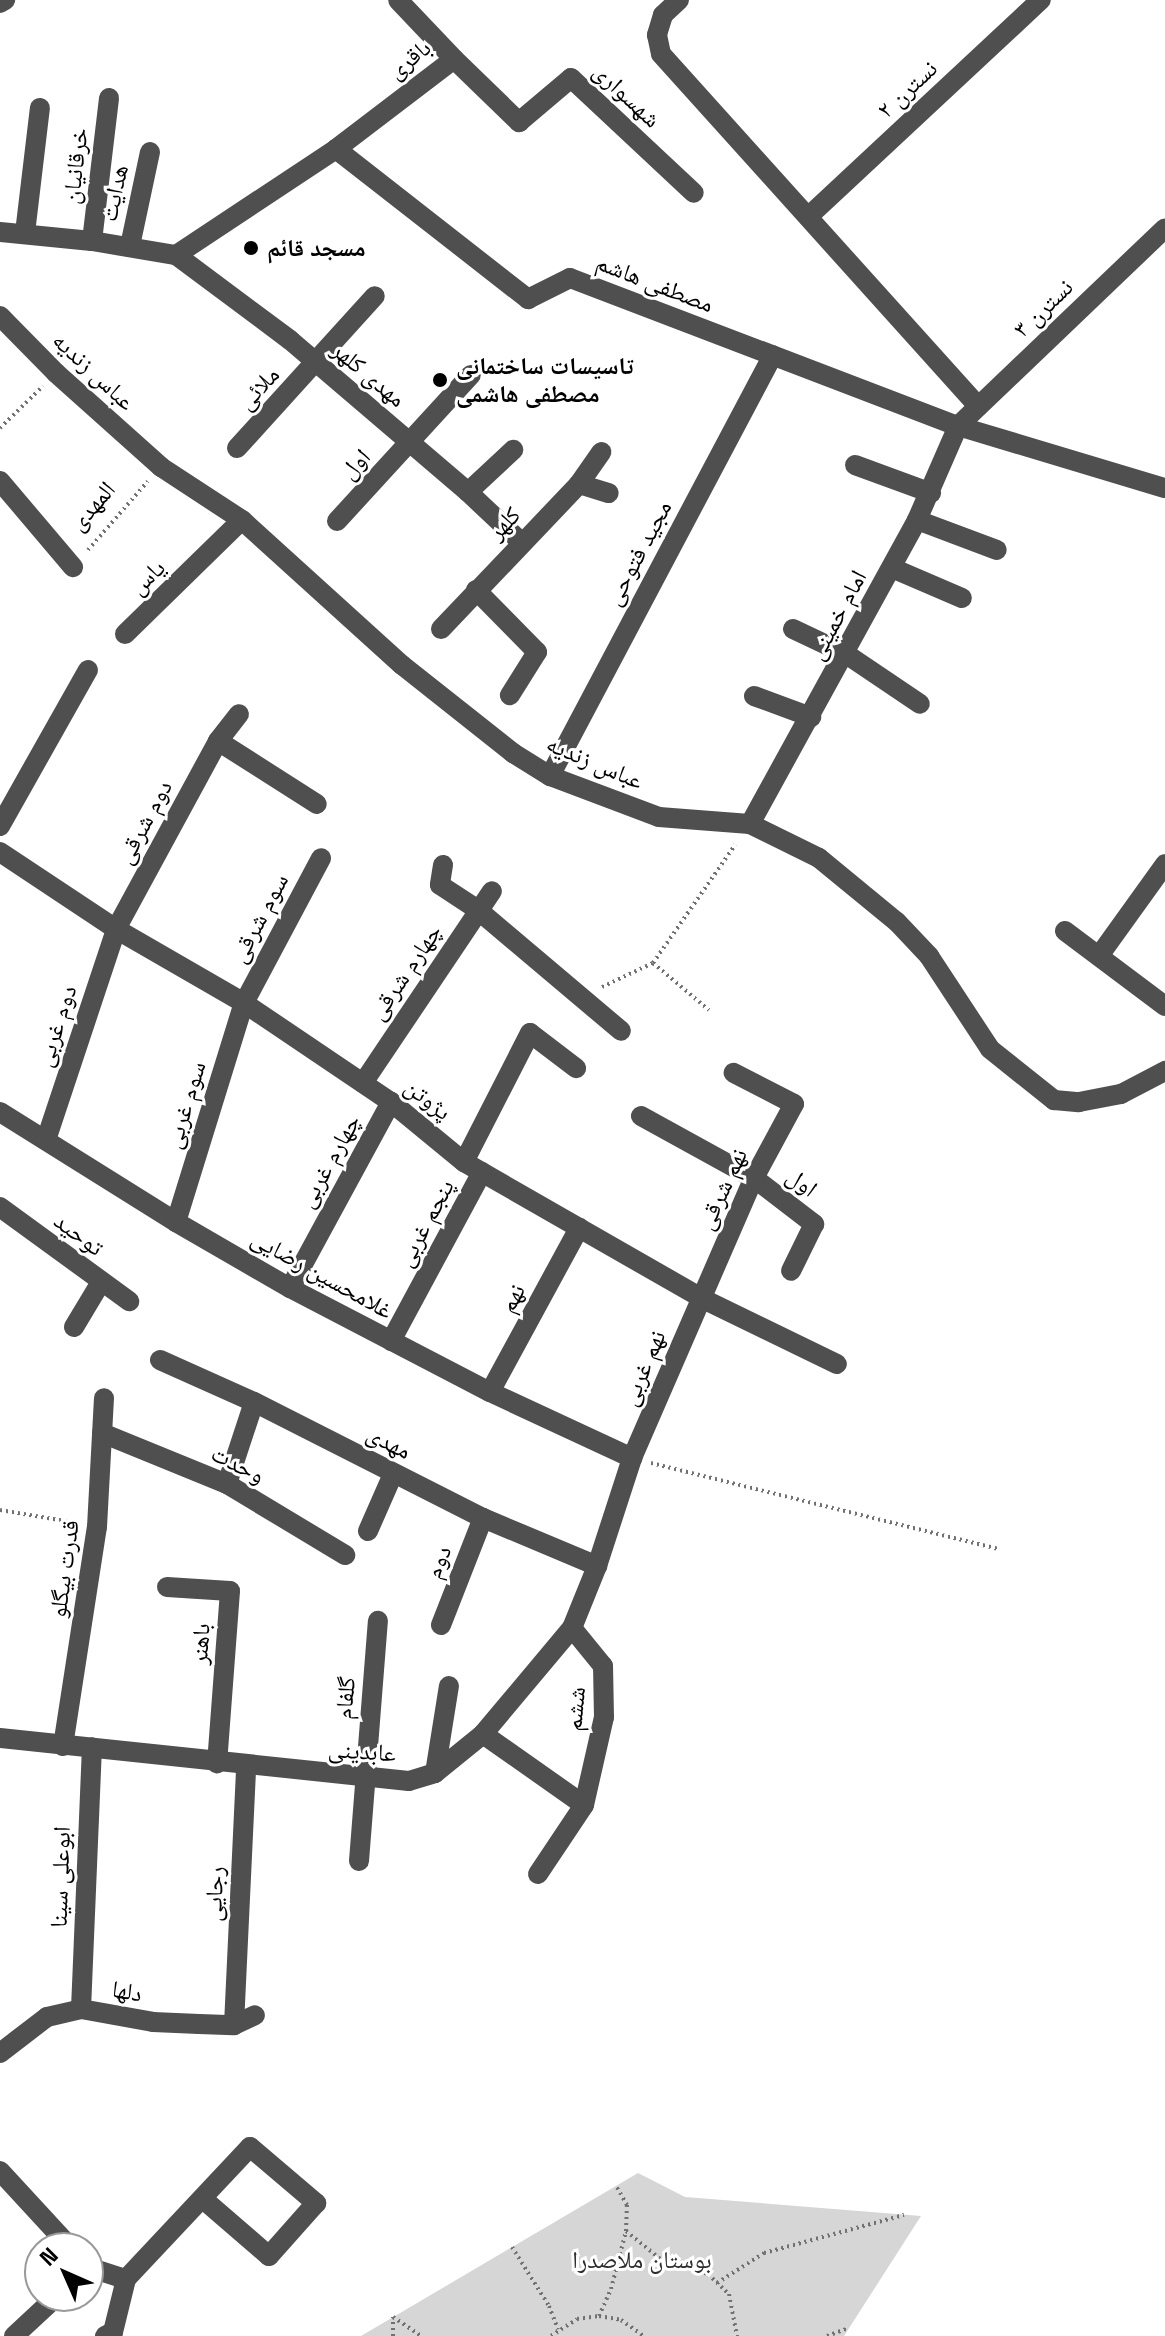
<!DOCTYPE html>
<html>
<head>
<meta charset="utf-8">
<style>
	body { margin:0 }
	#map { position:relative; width:1165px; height:2336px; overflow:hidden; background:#fff; font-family:"Space Grotesk","Noto Naskh Arabic",sans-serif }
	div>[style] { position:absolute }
	.green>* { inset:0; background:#d6d6d6 }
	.path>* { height:4px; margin-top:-2px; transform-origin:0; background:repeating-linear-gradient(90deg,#717171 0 2px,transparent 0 6px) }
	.minor>* { height:20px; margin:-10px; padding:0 10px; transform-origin:10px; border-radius:10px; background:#4f4f4f }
	.dots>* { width:22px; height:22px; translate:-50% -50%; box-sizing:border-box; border:4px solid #fff; border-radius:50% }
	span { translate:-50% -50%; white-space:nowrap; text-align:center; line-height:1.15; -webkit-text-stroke:6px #fff; paint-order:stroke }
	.street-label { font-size:24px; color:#000 }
	.poi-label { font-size:24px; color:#000; font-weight:700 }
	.left { translate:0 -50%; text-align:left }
	.park-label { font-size:24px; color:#2d2d2d }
	.north { position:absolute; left:24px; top:2232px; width:80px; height:80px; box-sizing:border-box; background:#fff; border:2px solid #999; border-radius:50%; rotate:315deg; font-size:22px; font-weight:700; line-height:32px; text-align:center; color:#000 }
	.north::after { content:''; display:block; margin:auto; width:28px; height:36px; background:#000; clip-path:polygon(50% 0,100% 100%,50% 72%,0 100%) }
</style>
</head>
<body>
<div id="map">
	<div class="green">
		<i style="clip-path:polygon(638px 2173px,685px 2197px,921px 2216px,844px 2336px,361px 2336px)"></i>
	</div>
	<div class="path">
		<i style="left:0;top:428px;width:60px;rotate:-44.3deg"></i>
		<i style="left:88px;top:550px;width:91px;rotate:-49deg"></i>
		<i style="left:653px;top:963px;width:73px;rotate:40deg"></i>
		<i style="left:602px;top:987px;width:56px;rotate:-25.2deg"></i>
		<i style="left:653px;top:963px;width:144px;rotate:-55.2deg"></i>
		<i style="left:651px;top:1463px;width:358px;rotate:13.9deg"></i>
		<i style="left:0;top:1510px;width:78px;rotate:9.6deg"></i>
		<i style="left:626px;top:2231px;width:49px;rotate:39.2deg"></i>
		<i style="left:664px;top:2262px;width:46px;rotate:15.3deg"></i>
		<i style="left:708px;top:2274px;width:29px;rotate:44deg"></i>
		<i style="left:729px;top:2294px;width:43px;rotate:79.2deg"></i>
		<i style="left:512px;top:2247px;width:70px;rotate:57.9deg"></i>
		<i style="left:549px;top:2306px;width:25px;rotate:69deg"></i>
		<i style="left:717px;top:2283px;width:56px;rotate:-32.6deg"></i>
		<i style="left:764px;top:2253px;width:145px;rotate:-15.2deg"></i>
		<i style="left:599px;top:2316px;width:30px;rotate:-66deg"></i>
		<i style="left:611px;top:2289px;width:60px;rotate:-75.5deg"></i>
		<i style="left:626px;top:2231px;width:26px;rotate:-88deg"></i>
		<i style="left:627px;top:2205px;width:22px;rotate:-120deg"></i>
		<i style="left:393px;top:2336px;width:19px;rotate:-90deg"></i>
		<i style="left:393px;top:2317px;width:34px;rotate:34deg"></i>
		<i style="left:551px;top:2336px;width:31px;rotate:-33deg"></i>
		<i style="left:577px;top:2319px;width:22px;rotate:-8deg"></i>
		<i style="left:599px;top:2316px;width:22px;rotate:10deg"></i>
		<i style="left:621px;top:2320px;width:28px;rotate:35deg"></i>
		<i style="left:827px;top:2336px;width:23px;rotate:-20deg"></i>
	</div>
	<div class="minor">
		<i style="left:679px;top:0;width:22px;rotate:137deg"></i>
		<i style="left:663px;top:15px;width:21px;rotate:107deg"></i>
		<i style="left:657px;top:35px;width:19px;rotate:78deg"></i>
		<i style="left:661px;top:54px;width:474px;rotate:48deg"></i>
		<i style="left:0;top:3px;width:6px;rotate:-31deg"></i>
		<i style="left:454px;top:59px;width:91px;rotate:44.1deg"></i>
		<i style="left:519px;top:122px;width:68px;rotate:-40.2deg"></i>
		<i style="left:571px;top:78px;width:168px;rotate:43.1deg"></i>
		<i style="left:336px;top:149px;width:244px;rotate:38deg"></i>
		<i style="left:528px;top:299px;width:47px;rotate:-26.6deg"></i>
		<i style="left:570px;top:278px;width:415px;rotate:20.9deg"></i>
		<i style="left:958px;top:426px;width:216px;rotate:16.7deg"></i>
		<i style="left:809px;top:216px;width:317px;rotate:-43deg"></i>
		<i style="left:0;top:232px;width:92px;rotate:5.6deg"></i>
		<i style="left:92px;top:241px;width:85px;rotate:9.5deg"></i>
		<i style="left:176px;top:255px;width:192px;rotate:-33.5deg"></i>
		<i style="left:336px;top:149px;width:148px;rotate:-37.3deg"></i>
		<i style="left:454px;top:59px;width:81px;rotate:-133.5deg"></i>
		<i style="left:25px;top:233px;width:126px;rotate:-83.2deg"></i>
		<i style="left:92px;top:241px;width:144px;rotate:-83.2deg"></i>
		<i style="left:130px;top:246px;width:96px;rotate:-78deg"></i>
		<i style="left:176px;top:255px;width:142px;rotate:36.7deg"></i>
		<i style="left:290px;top:340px;width:234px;rotate:40.5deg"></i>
		<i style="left:468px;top:492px;width:73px;rotate:43.3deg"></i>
		<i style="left:0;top:316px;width:80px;rotate:45.5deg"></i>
		<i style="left:56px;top:373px;width:141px;rotate:41.8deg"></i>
		<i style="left:161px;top:467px;width:97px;rotate:33.2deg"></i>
		<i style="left:242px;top:520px;width:216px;rotate:42.2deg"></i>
		<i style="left:402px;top:665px;width:142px;rotate:38.4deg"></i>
		<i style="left:513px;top:753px;width:44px;rotate:31.9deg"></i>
		<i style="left:550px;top:776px;width:116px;rotate:20.6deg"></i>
		<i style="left:659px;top:817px;width:91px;rotate:4.4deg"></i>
		<i style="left:750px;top:824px;width:77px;rotate:26.2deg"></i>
		<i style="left:819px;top:858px;width:101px;rotate:39.4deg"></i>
		<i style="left:897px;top:922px;width:47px;rotate:46.7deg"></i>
		<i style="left:929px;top:956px;width:111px;rotate:56.7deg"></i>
		<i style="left:990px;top:1049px;width:82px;rotate:38.6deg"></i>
		<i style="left:1054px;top:1100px;width:25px;rotate:5deg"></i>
		<i style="left:1079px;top:1102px;width:43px;rotate:-10.8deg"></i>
		<i style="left:1121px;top:1094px;width:50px;rotate:-27.6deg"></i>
		<i style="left:237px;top:448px;width:205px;rotate:-47.8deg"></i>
		<i style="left:855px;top:465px;width:81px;rotate:20.2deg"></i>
		<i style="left:0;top:481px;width:113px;rotate:49.7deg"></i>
		<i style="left:579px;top:484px;width:31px;rotate:17deg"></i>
		<i style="left:468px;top:492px;width:62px;rotate:-43deg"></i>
		<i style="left:917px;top:520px;width:85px;rotate:20.6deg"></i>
		<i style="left:337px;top:521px;width:198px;rotate:-47.5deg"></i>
		<i style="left:892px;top:568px;width:76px;rotate:23.2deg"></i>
		<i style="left:476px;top:590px;width:87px;rotate:45.5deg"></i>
		<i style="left:537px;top:652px;width:51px;rotate:122.1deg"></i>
		<i style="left:441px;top:629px;width:200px;rotate:-46.4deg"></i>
		<i style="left:579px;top:484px;width:39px;rotate:-55deg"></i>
		<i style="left:793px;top:629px;width:59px;rotate:25.3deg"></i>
		<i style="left:846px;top:654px;width:89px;rotate:34deg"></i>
		<i style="left:125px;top:634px;width:163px;rotate:-44.3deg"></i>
		<i style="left:754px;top:696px;width:61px;rotate:20.2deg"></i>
		<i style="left:218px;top:741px;width:117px;rotate:32.5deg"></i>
		<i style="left:550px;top:776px;width:476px;rotate:-62.1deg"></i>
		<i style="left:750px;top:824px;width:347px;rotate:-61.2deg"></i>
		<i style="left:917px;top:520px;width:103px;rotate:-66.4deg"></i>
		<i style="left:958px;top:426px;width:286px;rotate:-43.7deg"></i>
		<i style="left:0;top:826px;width:179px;rotate:-60.6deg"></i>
		<i style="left:0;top:852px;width:139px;rotate:33.6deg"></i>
		<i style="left:116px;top:929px;width:148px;rotate:30deg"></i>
		<i style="left:244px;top:1003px;width:177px;rotate:34deg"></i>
		<i style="left:391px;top:1102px;width:94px;rotate:39.4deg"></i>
		<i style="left:464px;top:1162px;width:273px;rotate:29.8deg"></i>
		<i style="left:701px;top:1298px;width:151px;rotate:25.9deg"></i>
		<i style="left:443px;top:865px;width:20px;rotate:99deg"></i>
		<i style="left:440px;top:885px;width:45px;rotate:33.3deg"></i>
		<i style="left:478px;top:910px;width:187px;rotate:40.2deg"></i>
		<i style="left:1065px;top:931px;width:125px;rotate:36.9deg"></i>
		<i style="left:1099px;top:956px;width:113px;rotate:-54.3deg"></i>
		<i style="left:363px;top:1083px;width:231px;rotate:-56.1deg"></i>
		<i style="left:0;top:1112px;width:208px;rotate:32deg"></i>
		<i style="left:176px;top:1222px;width:132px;rotate:30.1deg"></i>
		<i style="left:290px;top:1288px;width:225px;rotate:27.5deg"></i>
		<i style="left:490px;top:1392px;width:157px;rotate:24.9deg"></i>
		<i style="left:641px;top:1116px;width:129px;rotate:28.8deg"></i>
		<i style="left:754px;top:1178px;width:76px;rotate:37.5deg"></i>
		<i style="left:814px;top:1224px;width:52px;rotate:116.1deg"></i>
		<i style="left:46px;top:1140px;width:222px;rotate:-71.6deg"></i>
		<i style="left:116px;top:929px;width:214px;rotate:-61.5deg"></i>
		<i style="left:218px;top:741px;width:34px;rotate:-52deg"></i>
		<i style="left:464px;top:1162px;width:145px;rotate:-62.9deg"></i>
		<i style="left:530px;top:1033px;width:58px;rotate:37.3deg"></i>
		<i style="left:0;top:1207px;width:160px;rotate:36.1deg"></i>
		<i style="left:176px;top:1222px;width:229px;rotate:-72.8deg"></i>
		<i style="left:244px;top:1003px;width:164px;rotate:-62deg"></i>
		<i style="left:290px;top:1288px;width:212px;rotate:-61.5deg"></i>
		<i style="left:74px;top:1327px;width:52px;rotate:-59deg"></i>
		<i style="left:391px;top:1341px;width:192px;rotate:-61.7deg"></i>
		<i style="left:160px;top:1360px;width:103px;rotate:24.1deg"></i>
		<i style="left:254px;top:1402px;width:257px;rotate:26.9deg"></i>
		<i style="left:483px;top:1518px;width:124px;rotate:22.8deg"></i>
		<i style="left:490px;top:1392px;width:187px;rotate:-61.5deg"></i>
		<i style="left:102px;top:1433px;width:135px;rotate:22.2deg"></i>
		<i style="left:227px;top:1484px;width:138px;rotate:31deg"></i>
		<i style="left:227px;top:1484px;width:86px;rotate:-71.8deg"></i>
		<i style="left:368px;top:1531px;width:62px;rotate:-66.3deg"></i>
		<i style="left:167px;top:1587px;width:63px;rotate:3.6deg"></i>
		<i style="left:230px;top:1591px;width:173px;rotate:94.3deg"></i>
		<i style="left:441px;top:1625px;width:115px;rotate:-68.6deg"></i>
		<i style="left:483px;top:1734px;width:123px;rotate:35.1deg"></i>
		<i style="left:0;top:1738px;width:411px;rotate:6deg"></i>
		<i style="left:409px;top:1781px;width:27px;rotate:-17deg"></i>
		<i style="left:435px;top:1773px;width:62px;rotate:-39.1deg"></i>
		<i style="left:483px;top:1734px;width:138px;rotate:-50deg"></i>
		<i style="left:572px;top:1628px;width:67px;rotate:-68deg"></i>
		<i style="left:597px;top:1566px;width:114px;rotate:-72deg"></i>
		<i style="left:632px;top:1458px;width:305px;rotate:-66.5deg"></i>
		<i style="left:754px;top:1178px;width:84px;rotate:-61.6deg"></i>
		<i style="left:794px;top:1104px;width:68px;rotate:-152.7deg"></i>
		<i style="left:63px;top:1746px;width:222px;rotate:-81.2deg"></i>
		<i style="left:97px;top:1527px;width:129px;rotate:-86.9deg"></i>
		<i style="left:435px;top:1773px;width:88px;rotate:-80.9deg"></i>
		<i style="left:359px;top:1861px;width:241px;rotate:-85.5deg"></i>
		<i style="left:538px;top:1874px;width:83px;rotate:-56.3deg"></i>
		<i style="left:584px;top:1805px;width:90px;rotate:-77.2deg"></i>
		<i style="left:604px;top:1717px;width:51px;rotate:-91.1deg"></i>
		<i style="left:603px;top:1666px;width:49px;rotate:-129.2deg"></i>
		<i style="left:81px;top:2009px;width:262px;rotate:-87.6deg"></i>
		<i style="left:234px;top:2025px;width:258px;rotate:-87.3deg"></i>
		<i style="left:0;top:2053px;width:59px;rotate:-37.5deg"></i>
		<i style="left:47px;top:2017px;width:35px;rotate:-13deg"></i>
		<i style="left:81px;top:2009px;width:73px;rotate:10.2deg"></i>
		<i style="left:153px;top:2022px;width:46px;rotate:2.5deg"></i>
		<i style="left:199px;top:2024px;width:35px;rotate:2deg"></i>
		<i style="left:234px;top:2025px;width:23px;rotate:-25deg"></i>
		<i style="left:0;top:2171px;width:105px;rotate:47.3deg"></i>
		<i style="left:88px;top:2267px;width:40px;rotate:18deg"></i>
		<i style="left:14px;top:2336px;width:59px;rotate:-42.9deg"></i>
		<i style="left:105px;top:2336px;width:9px;rotate:-27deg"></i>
		<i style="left:113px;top:2332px;width:55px;rotate:-76.2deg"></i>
		<i style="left:126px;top:2279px;width:181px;rotate:-46.8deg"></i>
		<i style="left:250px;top:2147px;width:87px;rotate:40.3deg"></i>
		<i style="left:316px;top:2203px;width:71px;rotate:131.6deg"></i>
		<i style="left:269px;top:2256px;width:87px;rotate:-139.2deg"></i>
	</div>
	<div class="dots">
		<i style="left:251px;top:248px;background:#000"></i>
		<i style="left:440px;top:380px;background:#000"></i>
	</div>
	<div class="street-label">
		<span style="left:409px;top:59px;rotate:-39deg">باقری</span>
		<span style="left:907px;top:89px;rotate:-43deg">نسترن ۲</span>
		<span style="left:627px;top:95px;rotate:43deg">شهسواری</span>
		<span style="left:75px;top:166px;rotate:-83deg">خرقانیان</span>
		<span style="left:114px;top:193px;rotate:-78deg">هدایت</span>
		<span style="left:655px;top:283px;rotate:21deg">مصطفی هاشم</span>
		<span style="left:1043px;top:308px;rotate:-44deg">نسترن ۳</span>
		<span style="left:94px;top:371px;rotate:43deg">عباس زندیه</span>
		<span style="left:369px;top:374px;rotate:40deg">مهدی کلهر</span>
		<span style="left:258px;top:388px;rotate:-47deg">ملائی</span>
		<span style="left:355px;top:464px;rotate:-47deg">اول</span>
		<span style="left:92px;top:506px;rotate:-49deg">المهدی</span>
		<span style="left:504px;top:523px;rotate:-46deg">کلهر</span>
		<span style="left:638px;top:553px;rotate:-62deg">مجید فتوحی</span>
		<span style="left:147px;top:577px;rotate:-44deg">یاس</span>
		<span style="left:837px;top:615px;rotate:-62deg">امام خمینی</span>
		<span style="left:595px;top:762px;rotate:23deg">عباس زندیه</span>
		<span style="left:144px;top:822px;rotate:-62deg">دوم شرقی</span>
		<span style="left:259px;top:918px;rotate:-62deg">سوم شرقی</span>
		<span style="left:405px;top:972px;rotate:-56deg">چهارم شرقی</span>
		<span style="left:56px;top:1026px;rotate:-72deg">دوم غربی</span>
		<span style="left:428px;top:1099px;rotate:38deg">پژوتن</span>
		<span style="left:185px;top:1105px;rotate:-73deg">سوم غربی</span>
		<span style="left:329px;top:1161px;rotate:-61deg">چهارم غربی</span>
		<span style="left:802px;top:1182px;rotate:37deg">اول</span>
		<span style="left:722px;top:1189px;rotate:-65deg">نهم شرقی</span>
		<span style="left:425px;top:1223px;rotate:-62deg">پنجم غربی</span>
		<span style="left:79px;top:1234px;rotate:37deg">توحید</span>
		<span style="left:322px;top:1274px;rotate:29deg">غلامحسین رضایی</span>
		<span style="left:512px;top:1298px;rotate:-62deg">نهم</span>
		<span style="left:643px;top:1368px;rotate:-67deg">نهم غربی</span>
		<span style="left:389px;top:1442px;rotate:27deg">مهدی</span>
		<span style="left:238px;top:1464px;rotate:27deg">وحدت</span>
		<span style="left:438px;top:1562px;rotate:-68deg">دوم</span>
		<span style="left:64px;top:1569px;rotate:-82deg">قدرت بیگلو</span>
		<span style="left:200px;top:1644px;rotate:-86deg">باهنر</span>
		<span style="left:345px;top:1698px;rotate:-85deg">گلفام</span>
		<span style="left:575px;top:1709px;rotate:-85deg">ششم</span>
		<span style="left:362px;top:1751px;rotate:4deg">عابدینی</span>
		<span style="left:60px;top:1877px;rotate:-88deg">ابوعلی سینا</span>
		<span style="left:214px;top:1894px;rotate:-87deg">رجایی</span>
		<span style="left:127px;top:1991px;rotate:10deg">دلها</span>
	</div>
	<div class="poi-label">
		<span class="left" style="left:267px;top:248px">مسجد قائم</span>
		<span class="left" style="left:456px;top:380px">تاسیسات ساختمانی<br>مصطفی هاشمی</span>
	</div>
	<div class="park-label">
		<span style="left:642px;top:2260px">بوستان ملاصدرا</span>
	</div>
	<div class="north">N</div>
</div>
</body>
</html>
